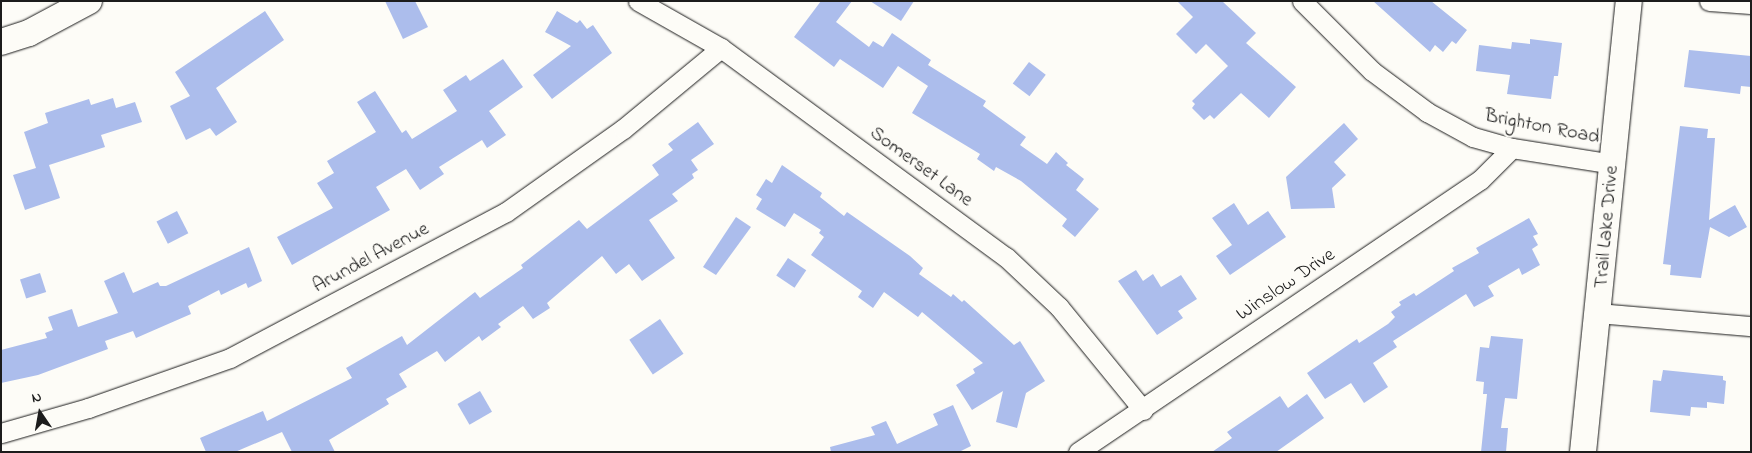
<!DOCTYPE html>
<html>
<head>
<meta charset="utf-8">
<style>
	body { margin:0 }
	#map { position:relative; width:1752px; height:453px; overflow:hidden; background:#fdfcf7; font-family:"Indie Flower",sans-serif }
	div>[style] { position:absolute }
	.building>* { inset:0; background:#acbdec; transform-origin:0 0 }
	.roads { filter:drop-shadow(0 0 1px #1c1c1c) drop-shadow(0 0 1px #1c1c1c) }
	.street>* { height:19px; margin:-9.5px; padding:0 9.5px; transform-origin:9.5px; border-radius:9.5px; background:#fdfcf7 }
	.secondary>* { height:26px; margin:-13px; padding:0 13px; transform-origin:13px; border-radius:13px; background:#fdfcf7 }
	span { translate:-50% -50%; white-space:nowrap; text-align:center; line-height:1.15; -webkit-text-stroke:4.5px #fdfcf7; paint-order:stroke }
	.street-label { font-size:20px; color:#1c1c1c }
	.frame { position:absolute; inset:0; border:2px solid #1c1c1c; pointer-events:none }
	.north { position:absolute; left:15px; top:388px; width:50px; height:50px; -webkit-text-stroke:4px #fdfcf7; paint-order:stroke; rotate:348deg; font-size:14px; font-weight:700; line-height:20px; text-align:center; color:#1c1c1c }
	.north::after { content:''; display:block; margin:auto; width:18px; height:22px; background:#1c1c1c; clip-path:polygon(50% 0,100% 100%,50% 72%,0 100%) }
</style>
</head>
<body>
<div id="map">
	<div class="building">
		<i style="clip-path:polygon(385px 1px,415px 1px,428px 27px,403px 39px)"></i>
		<i style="clip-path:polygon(821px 1px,852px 1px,836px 22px,869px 47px,873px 41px,883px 47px,892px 33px,931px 60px,928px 65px,986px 101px,983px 106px,1026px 137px,1020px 145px,1047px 164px,1056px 152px,1068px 163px,1066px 165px,1084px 179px,1076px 190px,1099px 209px,1075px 237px,1062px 226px,1067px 219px,1021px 181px,996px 167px,994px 171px,977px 159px,980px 154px,912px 113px,928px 86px,898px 66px,883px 88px,840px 59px,834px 67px,794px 37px)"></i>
		<i style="clip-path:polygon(870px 1px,914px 1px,901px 21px)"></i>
		<i style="clip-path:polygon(1177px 1px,1222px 1px,1256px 33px,1246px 43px,1296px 87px,1269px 118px,1241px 93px,1214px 119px,1210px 115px,1204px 120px,1192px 108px,1195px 104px,1192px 101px,1228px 66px,1206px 44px,1196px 54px,1176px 34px,1193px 17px)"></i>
		<i style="clip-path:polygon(1373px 1px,1431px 1px,1467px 30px,1456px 44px,1452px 41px,1443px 52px,1435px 45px,1430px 52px)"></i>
		<i style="clip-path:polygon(265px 11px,284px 40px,216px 88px,237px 122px,216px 136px,210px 128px,186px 140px,170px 106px,190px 96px,175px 72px)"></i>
		<i style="clip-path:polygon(557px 11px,577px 23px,580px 20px,587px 29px,593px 25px,612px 53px,552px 99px,533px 75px,571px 46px,545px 32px)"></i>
		<i style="clip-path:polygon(1530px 39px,1562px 43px,1558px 76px,1554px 76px,1551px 99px,1507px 94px,1510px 75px,1476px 71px,1479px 45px,1511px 49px,1512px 42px,1530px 44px)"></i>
		<i style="clip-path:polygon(1689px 50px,1751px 56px,1751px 87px,1741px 86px,1740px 94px,1684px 87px)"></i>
		<i style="clip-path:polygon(503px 59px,523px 87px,489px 111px,506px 135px,487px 148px,482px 140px,439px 167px,444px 174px,420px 190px,406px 169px,376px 187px,390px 210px,292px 265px,277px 237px,333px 208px,317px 183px,334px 173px,327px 161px,376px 132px,357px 102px,375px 91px,402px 133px,406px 130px,412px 139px,457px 111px,443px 90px,466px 75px,470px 81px)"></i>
		<i style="left:1029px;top:62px;width:21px;height:27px;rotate:37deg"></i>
		<i style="clip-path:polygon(113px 98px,116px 108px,135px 102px,142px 122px,101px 135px,105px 147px,49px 165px,60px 198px,25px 210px,13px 175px,36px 168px,24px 132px,48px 123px,45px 113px,89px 99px,91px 105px)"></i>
		<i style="clip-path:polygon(698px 122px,714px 144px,691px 160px,698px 170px,692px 174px,694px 178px,672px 194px,678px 201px,649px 220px,675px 258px,642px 281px,629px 264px,616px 274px,602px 256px,547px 303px,550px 308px,533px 319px,523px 306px,498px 324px,501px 327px,482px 341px,479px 336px,445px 362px,437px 351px,399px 374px,407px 387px,386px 399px,389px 404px,329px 440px,335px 452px,292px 452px,282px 432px,235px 452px,206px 452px,200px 438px,263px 411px,267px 421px,352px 378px,346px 368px,402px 336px,407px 345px,475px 292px,480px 298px,523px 268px,521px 265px,579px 220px,587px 229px,659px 175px,652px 165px,673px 150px,668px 144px)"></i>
		<i style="clip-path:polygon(1344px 123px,1358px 139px,1334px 162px,1346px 175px,1332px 188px,1335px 208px,1291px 209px,1286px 177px)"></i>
		<i style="clip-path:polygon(1680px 126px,1708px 129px,1707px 138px,1715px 138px,1709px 220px,1735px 205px,1747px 227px,1729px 237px,1710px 227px,1701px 278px,1670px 275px,1671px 265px,1663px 264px)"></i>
		<i style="clip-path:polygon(782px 165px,822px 193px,820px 197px,844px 216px,847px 212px,910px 256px,923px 268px,919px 274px,951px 297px,953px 294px,962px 302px,964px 300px,1014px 345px,1020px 341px,1045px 381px,1026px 393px,1017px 428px,996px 422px,1003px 391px,972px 410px,956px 385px,975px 373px,973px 369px,983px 363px,922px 312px,918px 317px,884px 292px,873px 308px,858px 297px,862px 291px,811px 255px,824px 237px,819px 233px,821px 230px,794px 213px,785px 227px,756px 209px,762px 199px,756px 195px,766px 179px,772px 183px)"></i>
		<i style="clip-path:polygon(1234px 203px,1248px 225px,1268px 211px,1286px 237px,1230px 275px,1216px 256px,1232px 245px,1212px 218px)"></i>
		<i style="left:177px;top:211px;width:25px;height:23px;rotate:63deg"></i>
		<i style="clip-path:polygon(736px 217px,751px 227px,716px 275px,703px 267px)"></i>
		<i style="clip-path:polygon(1529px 218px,1538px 234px,1533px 236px,1538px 245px,1532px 249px,1540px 265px,1522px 275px,1519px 268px,1488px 286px,1494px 296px,1474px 307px,1466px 294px,1393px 341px,1397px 347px,1373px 363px,1388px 387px,1364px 403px,1351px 383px,1325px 399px,1307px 373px,1357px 339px,1359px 343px,1388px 324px,1395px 317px,1391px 312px,1401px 305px,1399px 302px,1414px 293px,1416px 296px,1454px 271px,1452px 268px,1479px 253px,1476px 248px)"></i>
		<i style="clip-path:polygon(249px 247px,262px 281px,248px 288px,246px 283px,221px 295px,219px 290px,188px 306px,191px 314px,136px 338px,133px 331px,105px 341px,108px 349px,38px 375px,1px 383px,1px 350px,47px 338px,45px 333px,53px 330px,48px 317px,72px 309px,78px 327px,118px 313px,104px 281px,124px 272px,133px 293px,158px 282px,160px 286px,166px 286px)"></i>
		<i style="left:788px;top:258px;width:22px;height:21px;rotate:34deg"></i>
		<i style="clip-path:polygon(1136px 270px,1143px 281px,1153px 274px,1161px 287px,1181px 275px,1197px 299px,1178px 311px,1183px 318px,1157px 335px,1118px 281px)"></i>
		<i style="left:40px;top:273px;width:20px;height:21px;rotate:72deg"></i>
		<i style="left:660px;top:319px;width:42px;height:37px;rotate:56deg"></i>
		<i style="clip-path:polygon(1491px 336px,1523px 339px,1517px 399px,1505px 398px,1501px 428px,1508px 428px,1506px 452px,1481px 452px,1487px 394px,1483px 394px,1484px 382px,1476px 381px,1480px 347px,1489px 348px)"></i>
		<i style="clip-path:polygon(1663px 370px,1723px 376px,1723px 380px,1726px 381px,1724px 404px,1707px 402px,1707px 408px,1691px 407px,1690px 416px,1650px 412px,1653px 380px,1661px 381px)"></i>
		<i style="left:480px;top:391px;width:24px;height:26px;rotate:60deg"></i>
		<i style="clip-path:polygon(1307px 394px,1324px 418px,1276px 452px,1212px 452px,1232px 438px,1227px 432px,1280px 396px,1288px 408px)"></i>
		<i style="clip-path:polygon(953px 405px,971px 446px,959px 452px,831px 452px,830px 447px,875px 435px,871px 427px,886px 421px,897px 444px,938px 425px,933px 414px)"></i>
	</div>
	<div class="roads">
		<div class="street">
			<i style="left:638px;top:1px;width:95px;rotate:29.5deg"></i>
			<i style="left:721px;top:48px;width:353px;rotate:36.3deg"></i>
			<i style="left:1006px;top:257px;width:73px;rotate:43.3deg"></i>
			<i style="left:1059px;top:307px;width:133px;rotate:50.8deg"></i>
			<i style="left:1302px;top:1px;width:99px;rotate:45deg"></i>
			<i style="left:1372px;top:71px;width:69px;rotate:36.7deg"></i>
			<i style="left:1427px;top:112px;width:52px;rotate:28.5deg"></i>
			<i style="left:1473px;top:137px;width:41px;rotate:15.8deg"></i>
			<i style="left:1512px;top:148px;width:102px;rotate:9deg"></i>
			<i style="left:1709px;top:1px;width:42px;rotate:4.1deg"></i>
			<i style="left:1598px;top:313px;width:154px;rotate:4.9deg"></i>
			<i style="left:1px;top:433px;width:91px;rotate:-16deg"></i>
			<i style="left:88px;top:408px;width:151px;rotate:-19.4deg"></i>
			<i style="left:230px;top:358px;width:312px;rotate:-27.9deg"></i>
			<i style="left:506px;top:212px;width:143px;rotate:-35.4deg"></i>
			<i style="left:623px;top:129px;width:127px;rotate:-39.6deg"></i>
			<i style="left:1078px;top:452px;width:485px;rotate:-34.1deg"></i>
			<i style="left:1480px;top:180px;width:45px;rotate:-45deg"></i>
		</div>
		<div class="secondary">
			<i style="left:1px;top:42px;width:29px;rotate:-18deg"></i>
			<i style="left:29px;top:33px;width:68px;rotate:-28.1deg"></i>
			<i style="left:1583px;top:452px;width:453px;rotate:-84.2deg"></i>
		</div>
	</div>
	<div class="street-label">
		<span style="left:1542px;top:127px;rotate:11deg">Brighton Road</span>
		<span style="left:921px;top:167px;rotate:36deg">Somerset Lane</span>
		<span style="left:1607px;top:227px;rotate:-85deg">Trail Lake Drive</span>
		<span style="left:371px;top:258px;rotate:-28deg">Arundel Avenue</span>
		<span style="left:1286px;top:285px;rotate:-34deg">Winslow Drive</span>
	</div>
	<div class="frame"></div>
	<div class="north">N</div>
</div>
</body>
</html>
